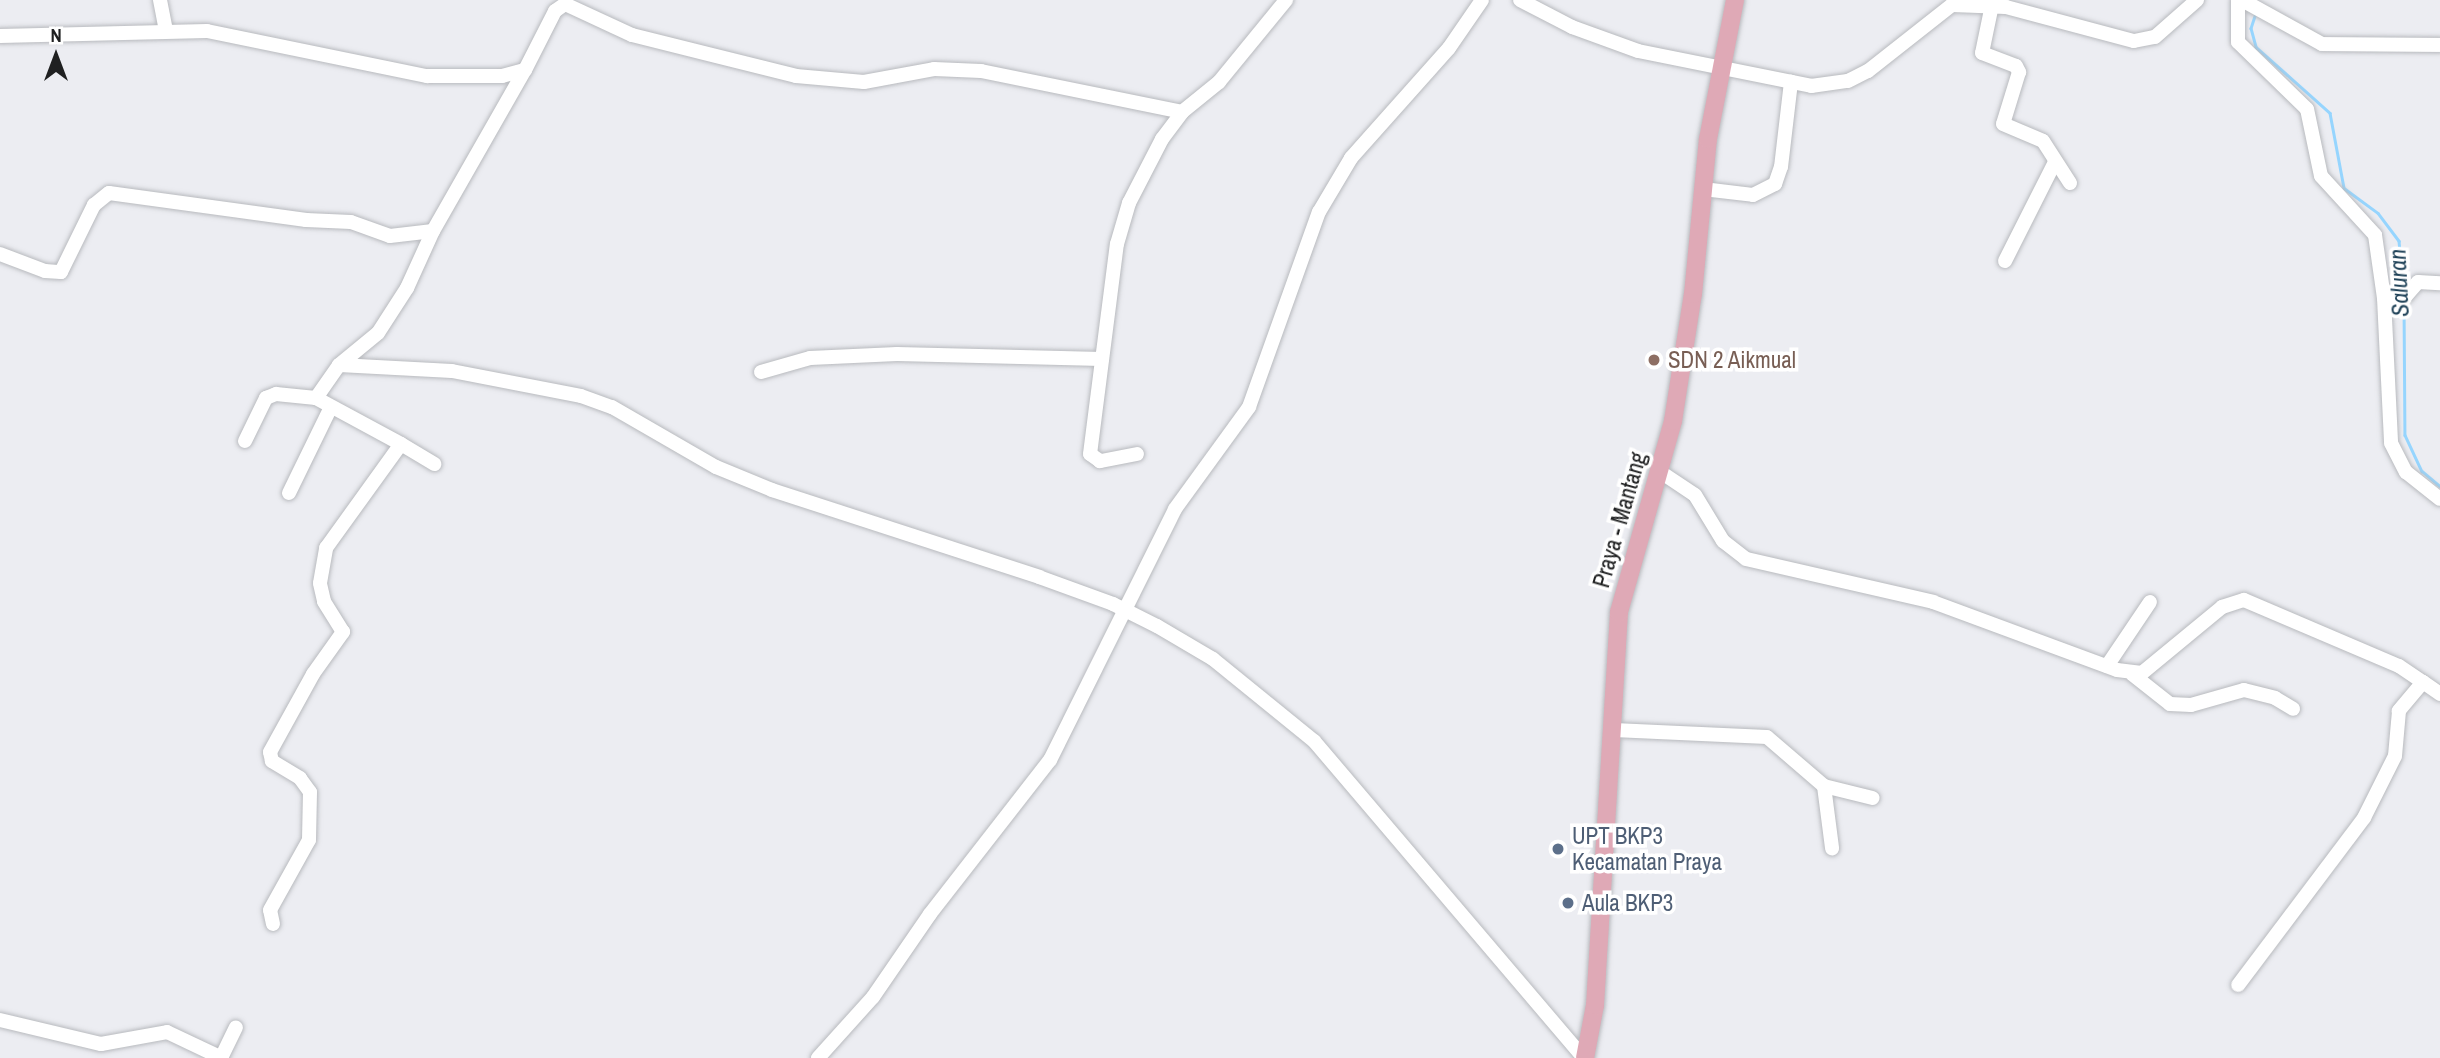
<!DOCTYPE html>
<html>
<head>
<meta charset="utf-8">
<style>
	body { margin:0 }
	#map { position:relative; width:2440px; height:1058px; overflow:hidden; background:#ecedf2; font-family:"Archivo Narrow",sans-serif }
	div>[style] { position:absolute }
	.stream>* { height:2.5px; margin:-1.25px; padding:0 1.25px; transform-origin:1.25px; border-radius:1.25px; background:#96d5fe }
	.roads { filter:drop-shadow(0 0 2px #b8babe) drop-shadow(0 0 2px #b8babe) }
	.minor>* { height:14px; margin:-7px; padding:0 7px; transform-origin:7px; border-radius:7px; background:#fff }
	.major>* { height:18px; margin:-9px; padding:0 9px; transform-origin:9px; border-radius:9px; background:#dfa9b6 }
	.dots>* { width:19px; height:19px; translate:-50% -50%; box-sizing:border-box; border:4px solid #fff; border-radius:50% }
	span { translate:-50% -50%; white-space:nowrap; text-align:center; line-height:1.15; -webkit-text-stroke:7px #fff; paint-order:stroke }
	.education-label { font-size:23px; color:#785e54 }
	.left { translate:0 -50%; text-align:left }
	.street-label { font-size:23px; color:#1f2021 }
	.service-label { font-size:23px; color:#4e5e75 }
	.water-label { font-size:24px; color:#1e4157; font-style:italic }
	.north { position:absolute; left:21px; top:21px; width:70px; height:70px; -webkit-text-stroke:5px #fff; paint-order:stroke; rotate:0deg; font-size:19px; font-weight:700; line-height:28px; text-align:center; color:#1f2021 }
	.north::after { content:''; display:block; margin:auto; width:24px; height:32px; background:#1f2021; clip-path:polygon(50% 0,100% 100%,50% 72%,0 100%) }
</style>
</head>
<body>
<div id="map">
	<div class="stream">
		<i style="left:2256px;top:13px;width:16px;rotate:108deg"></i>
		<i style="left:2251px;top:28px;width:20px;rotate:75deg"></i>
		<i style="left:2256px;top:47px;width:99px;rotate:41.7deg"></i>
		<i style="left:2330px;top:113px;width:76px;rotate:79.4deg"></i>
		<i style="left:2344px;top:188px;width:42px;rotate:36.3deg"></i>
		<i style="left:2378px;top:213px;width:35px;rotate:53deg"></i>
		<i style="left:2399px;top:241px;width:50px;rotate:84.3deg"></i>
		<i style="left:2404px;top:301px;width:134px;rotate:89.6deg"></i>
		<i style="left:2405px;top:435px;width:40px;rotate:65deg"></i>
		<i style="left:2422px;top:471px;width:23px;rotate:40deg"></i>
	</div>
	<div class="roads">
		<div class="minor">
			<i style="left:160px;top:0;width:31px;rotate:79deg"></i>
			<i style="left:1520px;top:0;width:59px;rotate:27.4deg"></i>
			<i style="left:1572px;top:27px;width:70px;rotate:20deg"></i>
			<i style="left:1638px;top:51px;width:177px;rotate:11.4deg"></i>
			<i style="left:1811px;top:86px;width:37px;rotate:-8deg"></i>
			<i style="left:1848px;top:81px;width:22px;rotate:-27deg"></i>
			<i style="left:1868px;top:71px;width:107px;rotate:-38.2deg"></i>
			<i style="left:1952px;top:5px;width:54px;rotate:2.1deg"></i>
			<i style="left:2006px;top:7px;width:132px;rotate:14.9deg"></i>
			<i style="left:2134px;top:41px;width:21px;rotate:-11deg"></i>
			<i style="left:2155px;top:37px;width:56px;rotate:-41.4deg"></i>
			<i style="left:1993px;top:0;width:54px;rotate:101.7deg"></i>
			<i style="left:1982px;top:53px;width:36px;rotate:21deg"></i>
			<i style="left:2016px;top:66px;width:7px;rotate:63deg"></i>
			<i style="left:2019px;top:72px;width:54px;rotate:107.1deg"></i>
			<i style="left:2003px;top:124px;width:43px;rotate:23deg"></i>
			<i style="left:2043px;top:141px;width:50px;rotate:57.3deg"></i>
			<i style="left:2238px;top:0;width:42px;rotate:90deg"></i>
			<i style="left:2238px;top:42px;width:96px;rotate:44.2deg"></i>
			<i style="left:2307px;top:109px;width:68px;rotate:78.2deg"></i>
			<i style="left:2321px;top:176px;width:80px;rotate:47.5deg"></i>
			<i style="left:2375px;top:235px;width:64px;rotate:81.9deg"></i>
			<i style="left:2384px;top:298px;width:145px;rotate:87.2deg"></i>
			<i style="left:2391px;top:443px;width:33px;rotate:63deg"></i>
			<i style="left:2406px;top:472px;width:43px;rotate:38.5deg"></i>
			<i style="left:2242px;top:0;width:91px;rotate:28.8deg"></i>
			<i style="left:2322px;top:44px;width:118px;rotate:0.5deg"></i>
			<i style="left:0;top:36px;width:207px;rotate:-1.4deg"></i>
			<i style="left:207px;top:31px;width:225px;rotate:11.6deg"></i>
			<i style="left:427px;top:76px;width:75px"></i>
			<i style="left:502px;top:76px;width:24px;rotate:-15deg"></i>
			<i style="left:525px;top:70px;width:66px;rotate:-63deg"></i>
			<i style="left:555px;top:11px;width:12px;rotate:-35deg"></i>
			<i style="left:565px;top:4px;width:74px;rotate:24.8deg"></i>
			<i style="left:632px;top:35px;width:169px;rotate:14deg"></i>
			<i style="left:796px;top:76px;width:68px;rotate:5deg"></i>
			<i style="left:864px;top:82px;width:71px;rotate:-10.5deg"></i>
			<i style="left:934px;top:69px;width:47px;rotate:2.4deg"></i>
			<i style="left:981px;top:71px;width:205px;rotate:11.5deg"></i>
			<i style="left:1182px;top:112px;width:48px;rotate:-39deg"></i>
			<i style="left:1219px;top:82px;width:106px;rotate:-50.7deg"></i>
			<i style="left:1703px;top:189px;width:50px;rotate:6.8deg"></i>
			<i style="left:1753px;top:195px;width:25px;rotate:-27deg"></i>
			<i style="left:1775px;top:184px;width:18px;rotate:-71deg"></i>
			<i style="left:1781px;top:167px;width:86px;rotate:-83.3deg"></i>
			<i style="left:0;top:254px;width:48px;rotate:20.7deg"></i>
			<i style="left:45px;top:271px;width:16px;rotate:4deg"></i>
			<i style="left:61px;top:272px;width:75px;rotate:-63.8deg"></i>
			<i style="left:94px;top:205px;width:19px;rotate:-39deg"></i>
			<i style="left:109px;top:193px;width:199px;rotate:7.8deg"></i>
			<i style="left:306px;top:220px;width:45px;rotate:2.5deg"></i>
			<i style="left:351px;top:222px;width:41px;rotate:19.7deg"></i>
			<i style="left:390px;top:236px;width:43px;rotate:-6.6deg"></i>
			<i style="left:2005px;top:261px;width:109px;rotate:-63.2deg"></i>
			<i style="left:2384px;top:298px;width:21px;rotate:-3deg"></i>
			<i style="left:2405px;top:297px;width:20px;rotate:-49deg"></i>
			<i style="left:2418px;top:282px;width:22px;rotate:3deg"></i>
			<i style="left:339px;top:365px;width:113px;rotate:3deg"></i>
			<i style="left:452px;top:371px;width:131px;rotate:11deg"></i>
			<i style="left:581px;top:396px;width:33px;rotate:20deg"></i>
			<i style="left:612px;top:407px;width:120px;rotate:30deg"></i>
			<i style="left:716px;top:467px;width:61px;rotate:22.3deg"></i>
			<i style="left:772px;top:490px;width:281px;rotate:18deg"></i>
			<i style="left:1039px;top:577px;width:79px;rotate:20deg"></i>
			<i style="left:1113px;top:604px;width:49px;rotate:26.6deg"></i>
			<i style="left:1157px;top:626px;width:65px;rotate:30.5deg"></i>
			<i style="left:1213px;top:659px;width:130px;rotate:39.1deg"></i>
			<i style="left:1314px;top:741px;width:416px;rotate:49.6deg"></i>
			<i style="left:761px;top:372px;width:51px;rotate:-15.9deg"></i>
			<i style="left:810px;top:358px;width:87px;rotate:-2.6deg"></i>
			<i style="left:897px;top:354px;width:205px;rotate:1.4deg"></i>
			<i style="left:245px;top:441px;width:48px;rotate:-64deg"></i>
			<i style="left:266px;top:398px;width:11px;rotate:-22deg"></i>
			<i style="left:276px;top:394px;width:40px;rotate:5.7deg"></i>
			<i style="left:316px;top:398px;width:40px;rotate:-55.1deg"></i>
			<i style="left:339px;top:365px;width:50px;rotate:-39.4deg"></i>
			<i style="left:378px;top:333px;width:54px;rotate:-57.2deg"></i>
			<i style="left:407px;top:288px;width:63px;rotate:-65.5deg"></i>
			<i style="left:433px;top:231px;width:185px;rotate:-60.3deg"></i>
			<i style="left:401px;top:444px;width:39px;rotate:31deg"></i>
			<i style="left:1137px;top:454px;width:38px;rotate:169deg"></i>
			<i style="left:1100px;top:461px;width:12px;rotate:-145deg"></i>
			<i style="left:1090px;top:454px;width:212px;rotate:-82.7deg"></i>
			<i style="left:1117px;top:244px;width:43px;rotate:-73.7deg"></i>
			<i style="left:1129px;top:203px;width:72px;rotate:-62.7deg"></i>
			<i style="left:1162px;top:139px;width:34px;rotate:-53deg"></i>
			<i style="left:1659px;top:471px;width:43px;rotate:33.7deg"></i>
			<i style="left:1695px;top:495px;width:54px;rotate:58.7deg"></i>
			<i style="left:1723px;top:541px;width:29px;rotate:38deg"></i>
			<i style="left:1746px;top:559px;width:192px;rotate:12.9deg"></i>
			<i style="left:1933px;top:602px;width:196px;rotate:20.3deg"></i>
			<i style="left:2117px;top:670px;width:25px;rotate:7deg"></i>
			<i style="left:2142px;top:673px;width:104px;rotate:-39.5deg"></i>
			<i style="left:2222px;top:607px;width:23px;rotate:-18deg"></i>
			<i style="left:2244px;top:600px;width:168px;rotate:23.1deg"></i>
			<i style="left:2399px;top:666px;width:29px;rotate:34deg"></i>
			<i style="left:2423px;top:682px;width:38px;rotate:130deg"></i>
			<i style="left:2399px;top:711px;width:45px;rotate:95.1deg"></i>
			<i style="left:2395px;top:756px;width:69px;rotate:116.6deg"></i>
			<i style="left:2364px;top:818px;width:209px;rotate:127deg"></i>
			<i style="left:289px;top:493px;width:96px;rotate:-64deg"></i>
			<i style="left:2107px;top:666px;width:77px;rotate:-56.1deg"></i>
			<i style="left:2132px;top:674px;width:48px;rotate:38.3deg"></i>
			<i style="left:2170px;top:704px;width:21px;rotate:3deg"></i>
			<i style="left:2191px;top:705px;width:55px;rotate:-15.8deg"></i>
			<i style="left:2244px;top:690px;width:32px;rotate:14deg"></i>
			<i style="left:2275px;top:698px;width:21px;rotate:31deg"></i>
			<i style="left:2423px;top:682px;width:21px;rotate:35deg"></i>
			<i style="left:1614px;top:730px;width:153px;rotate:2.6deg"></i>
			<i style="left:1767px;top:737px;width:75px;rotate:40.7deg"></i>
			<i style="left:1824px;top:786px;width:63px;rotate:82.6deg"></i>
			<i style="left:1824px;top:786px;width:50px;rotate:13.8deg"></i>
			<i style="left:273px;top:924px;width:14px;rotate:-102deg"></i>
			<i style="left:270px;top:910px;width:80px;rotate:-60.9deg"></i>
			<i style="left:309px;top:840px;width:48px;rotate:-88.8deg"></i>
			<i style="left:310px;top:792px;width:17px;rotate:-126deg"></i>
			<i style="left:300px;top:778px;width:33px;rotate:-149deg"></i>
			<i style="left:272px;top:761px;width:9px;rotate:-103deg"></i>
			<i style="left:270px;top:752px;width:89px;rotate:-61.1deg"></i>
			<i style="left:313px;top:674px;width:52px;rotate:-54.5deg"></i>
			<i style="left:343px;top:632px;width:36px;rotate:-122deg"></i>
			<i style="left:324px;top:601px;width:18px;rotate:-103deg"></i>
			<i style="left:320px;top:583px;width:36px;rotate:-80deg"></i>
			<i style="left:326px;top:548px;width:128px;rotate:-54.2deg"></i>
			<i style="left:401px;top:444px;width:97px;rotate:-151.6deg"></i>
			<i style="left:0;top:1020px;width:104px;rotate:13.4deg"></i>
			<i style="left:101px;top:1044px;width:67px;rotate:-10.3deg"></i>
			<i style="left:167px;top:1032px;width:61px;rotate:25.3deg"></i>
			<i style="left:221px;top:1058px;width:34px;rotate:-64deg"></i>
			<i style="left:818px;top:1058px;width:82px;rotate:-48deg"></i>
			<i style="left:873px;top:997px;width:101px;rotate:-55.5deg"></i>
			<i style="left:930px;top:914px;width:195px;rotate:-52.1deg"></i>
			<i style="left:1050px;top:760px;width:280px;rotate:-63.5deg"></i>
			<i style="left:1175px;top:509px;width:126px;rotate:-54deg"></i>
			<i style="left:1249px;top:407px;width:207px;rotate:-70.3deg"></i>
			<i style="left:1319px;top:212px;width:63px;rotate:-59.3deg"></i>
			<i style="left:1351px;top:158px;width:147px;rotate:-48.3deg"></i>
			<i style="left:1449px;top:48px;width:58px;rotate:-55.5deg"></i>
		</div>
		<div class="major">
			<i style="left:1585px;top:1058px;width:54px;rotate:-79.3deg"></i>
			<i style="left:1595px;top:1005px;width:394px;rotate:-86.5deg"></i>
			<i style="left:1619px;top:612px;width:198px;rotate:-74.2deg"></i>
			<i style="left:1673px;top:421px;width:129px;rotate:-81.1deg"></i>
			<i style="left:1693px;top:294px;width:156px;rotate:-84.5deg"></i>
			<i style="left:1708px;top:139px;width:142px;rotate:-79deg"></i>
		</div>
	</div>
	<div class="dots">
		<i style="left:1654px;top:360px;background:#8d6e63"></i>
		<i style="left:1558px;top:849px;background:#5c6f8a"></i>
		<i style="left:1568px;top:903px;background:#5c6f8a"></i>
	</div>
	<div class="education-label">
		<span class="left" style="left:1668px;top:360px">SDN 2 Aikmual</span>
	</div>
	<div class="street-label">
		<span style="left:1620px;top:520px;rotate:-74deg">Praya - Mantang</span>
	</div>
	<div class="service-label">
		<span class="left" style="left:1572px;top:849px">UPT BKP3<br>Kecamatan Praya</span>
		<span class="left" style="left:1582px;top:903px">Aula BKP3</span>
	</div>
	<div class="water-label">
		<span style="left:2399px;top:283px;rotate:-93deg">Saluran</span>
	</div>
	<div class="north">N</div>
</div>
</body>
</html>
